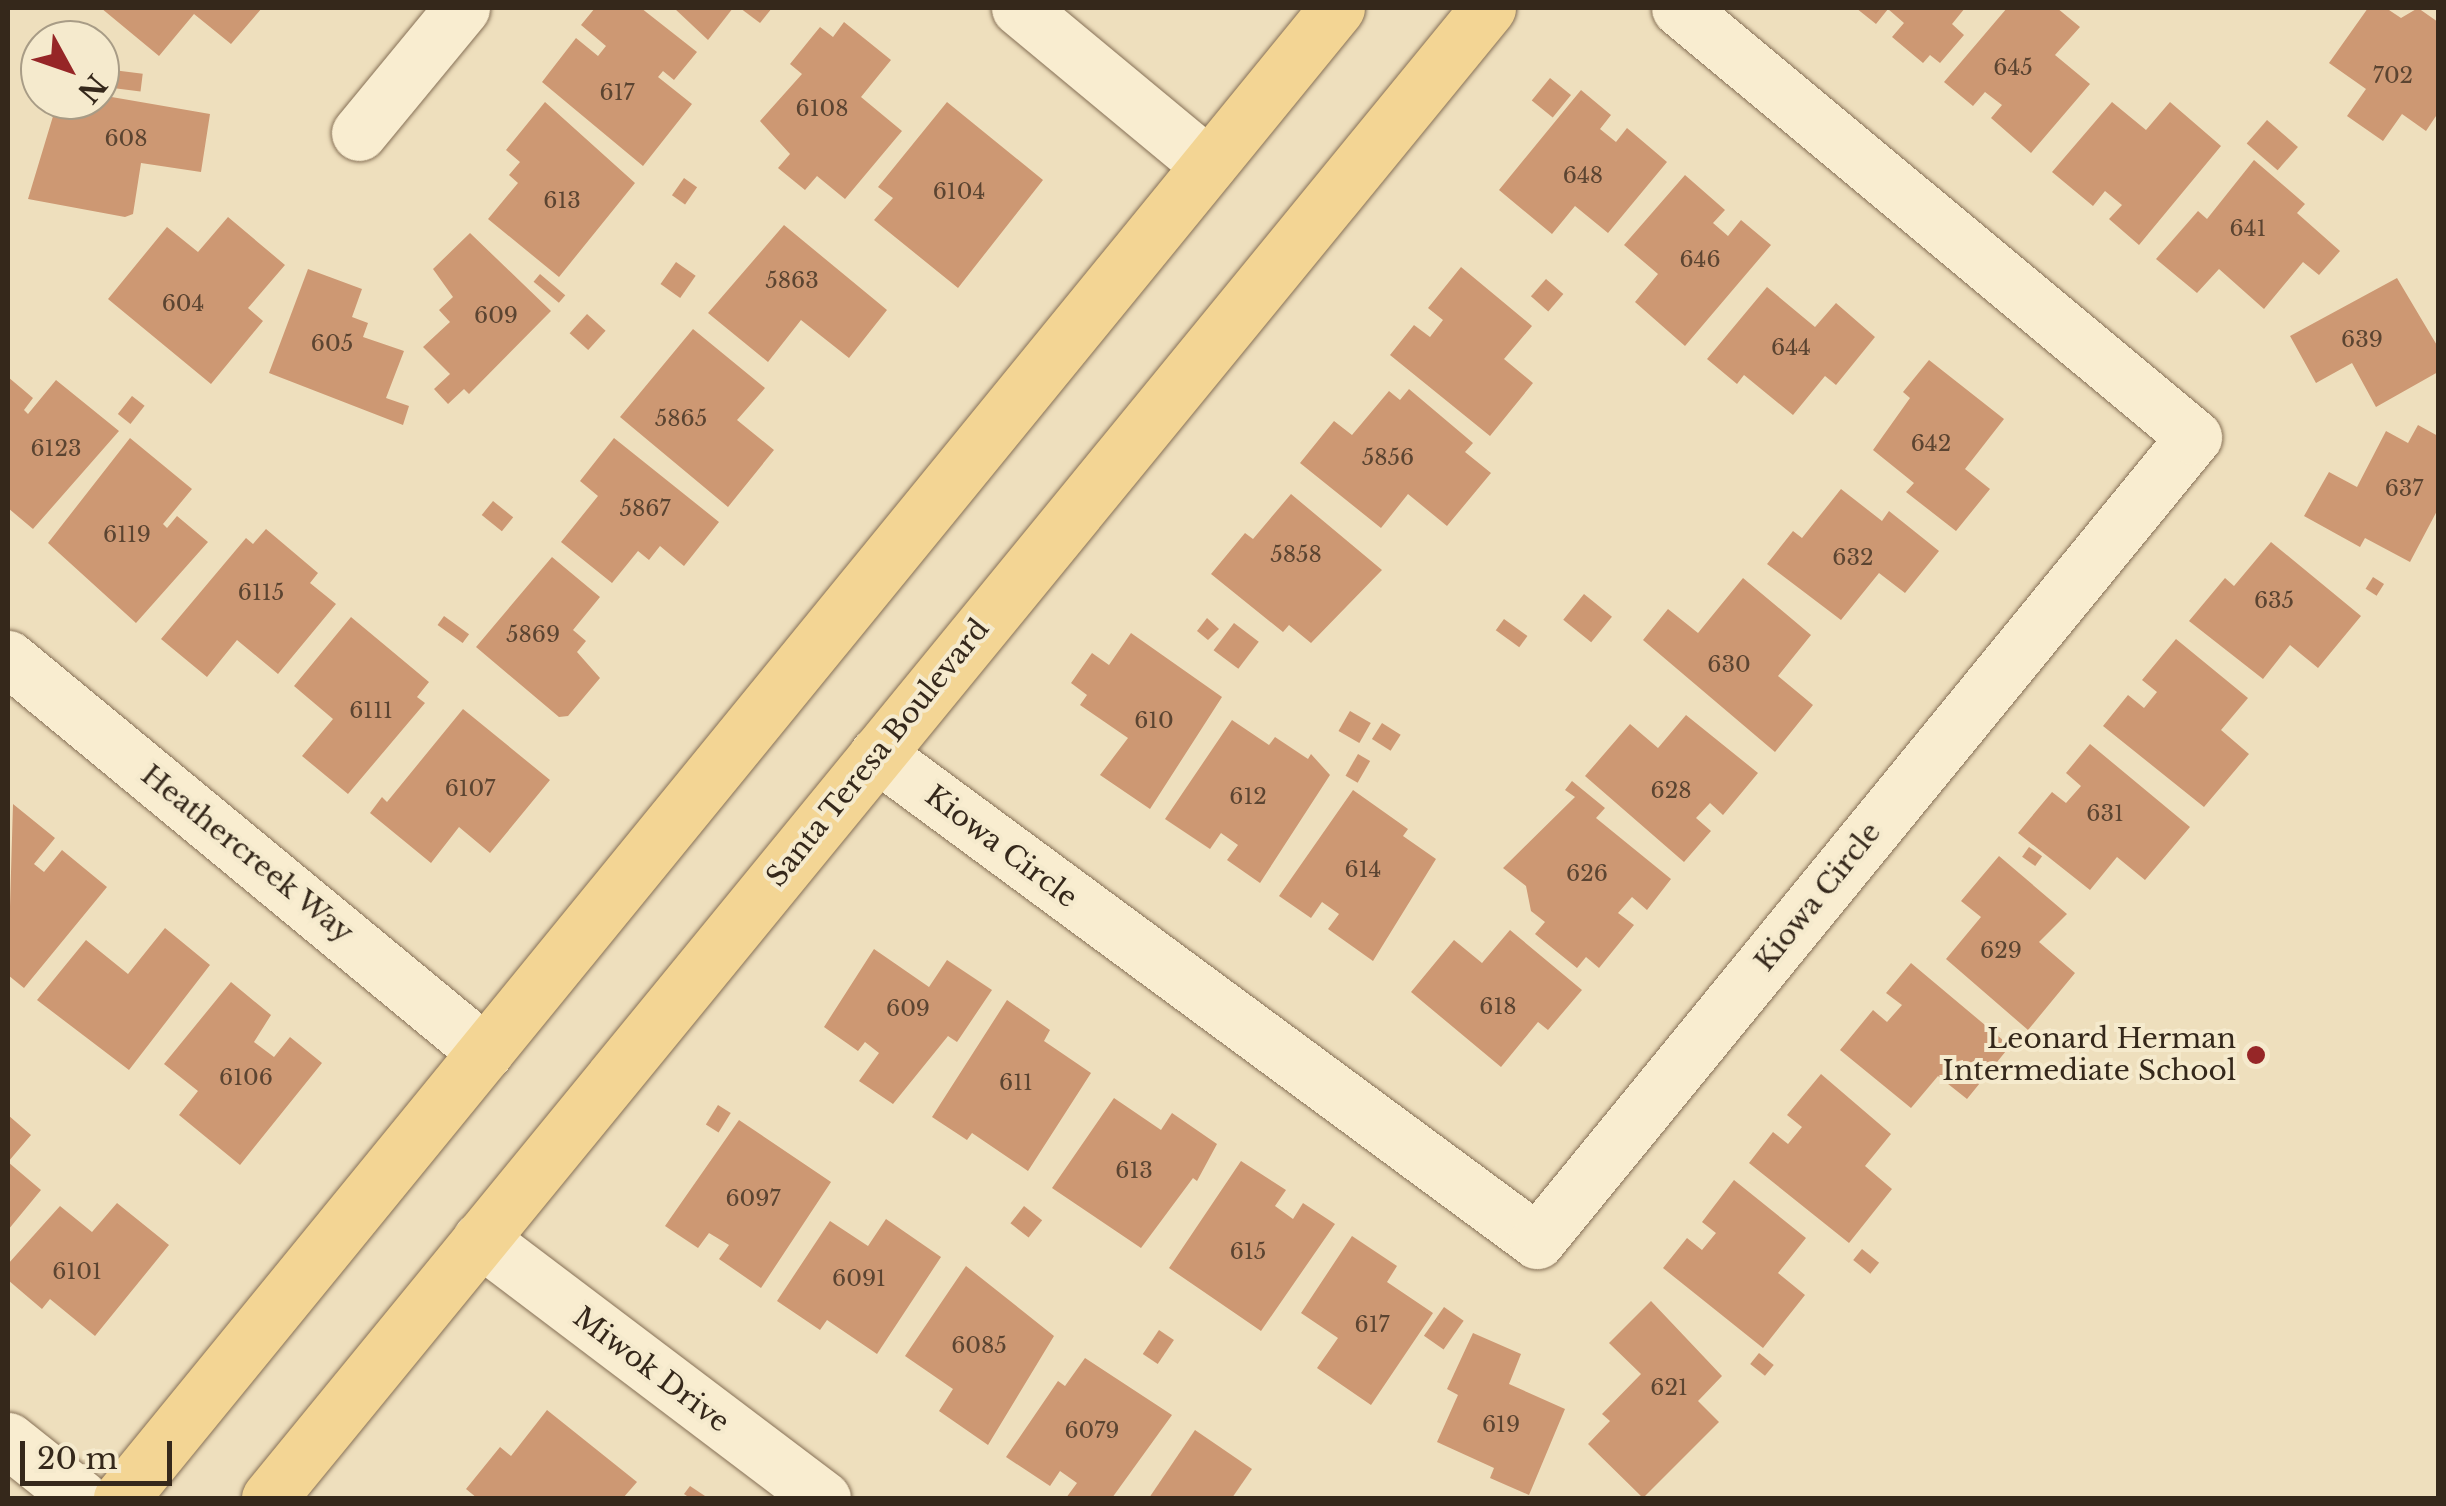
<!DOCTYPE html>
<html>
<head>
<meta charset="utf-8">
<style>
	body { margin:0 }
	#map { position:relative; width:2446px; height:1506px; overflow:hidden; background:#eedfbd; font-family:"Libre Baskerville",serif }
	div>[style] { position:absolute }
	.building>* { inset:0; background:#cd9873; transform-origin:0 0 }
	.roads { filter:drop-shadow(0 0 2px #867056) drop-shadow(0 0 2px #867056) }
	.minor>* { height:55px; margin:-27.5px; padding:0 27.5px; transform-origin:27.5px; border-radius:27.5px; background:#f9edd0 }
	.major>* { height:55px; margin:-27.5px; padding:0 27.5px; transform-origin:27.5px; border-radius:27.5px; background:#f3d594 }
	.dots>* { width:28px; height:28px; translate:-50% -50%; box-sizing:border-box; border:5px solid #f5eacd; border-radius:50% }
	span { translate:-50% -50%; white-space:nowrap; text-align:center; line-height:1.15; -webkit-text-stroke:8px #f5eacd; paint-order:stroke }
	.number-label { font-size:22px; color:#5b4431 }
	.number-label span { -webkit-text-stroke-width:0 }
	.street-label { font-size:28px; color:#35281b }
	.poi-label { font-size:28px; color:#35281b }
	.right { translate:-100% -50%; text-align:right }
	.frame { position:absolute; inset:0; border:10px solid #35281b; pointer-events:none }
	.north { position:absolute; left:20px; top:20px; width:100px; height:100px; box-sizing:border-box; background:#f5eacd; border:2px solid #a89c86; border-radius:50%; rotate:130deg; font-size:28px; font-weight:700; line-height:40px; text-align:center; color:#35281b }
	.north::after { content:''; display:block; margin:auto; width:35px; height:45px; background:#962627; clip-path:polygon(50% 0,100% 100%,50% 72%,0 100%) }
	.scale { position:absolute; left:20px; top:1441px; width:152px; height:45px; box-sizing:border-box; border:5px solid #35281b; border-top:0; padding-left:12px; font-size:30px; line-height:35px; white-space:nowrap; color:#35281b; -webkit-text-stroke:8px #f5eacd; paint-order:stroke }
</style>
</head>
<body>
<div id="map">
	<div class="building">
		<i style="clip-path:polygon(101px 8px,262px 8px,231px 44px,194px 14px,159px 56px)"></i>
		<i style="clip-path:polygon(595px 8px,641px 8px,697px 52px,674px 80px,663px 71px,658px 77px,692px 104px,643px 166px,542px 82px,576px 38px,598px 56px,606px 46px,581px 25px)"></i>
		<i style="clip-path:polygon(674px 8px,733px 8px,708px 40px)"></i>
		<i style="clip-path:polygon(740px 8px,772px 8px,760px 23px)"></i>
		<i style="clip-path:polygon(1856px 8px,1965px 8px,1952px 24px,1964px 35px,1940px 63px,1930px 55px,1923px 63px,1892px 37px,1904px 23px,1888px 9px,1876px 24px)"></i>
		<i style="clip-path:polygon(2007px 8px,2057px 8px,2080px 27px,2055px 55px,2090px 84px,2031px 153px,1991px 118px,2002px 105px,1985px 92px,1973px 106px,1944px 82px)"></i>
		<i style="clip-path:polygon(2368px 8px,2386px 8px,2401px 18px,2418px 8px,2438px 22px,2438px 113px,2426px 131px,2402px 114px,2383px 141px,2347px 116px,2366px 89px,2329px 63px)"></i>
		<i style="clip-path:polygon(844px 22px,891px 60px,861px 97px,902px 131px,845px 199px,817px 176px,805px 190px,778px 168px,790px 154px,760px 121px,802px 74px,790px 64px,820px 27px,833px 37px)"></i>
		<i style="left:105px;top:69px;width:38px;height:18px;rotate:7deg"></i>
		<i style="left:1550px;top:78px;width:27px;height:29px;rotate:39deg"></i>
		<i style="clip-path:polygon(1581px 90px,1611px 115px,1600px 129px,1616px 142px,1627px 128px,1667px 162px,1608px 233px,1575px 206px,1552px 234px,1499px 190px)"></i>
		<i style="clip-path:polygon(100px 95px,210px 114px,201px 172px,141px 163px,133px 214px,125px 217px,28px 199px,57px 103px,76px 106px,77px 100px)"></i>
		<i style="clip-path:polygon(545px 102px,635px 183px,559px 277px,488px 219px,518px 183px,509px 175px,520px 162px,506px 150px)"></i>
		<i style="clip-path:polygon(947px 102px,1043px 180px,958px 288px,874px 220px,893px 198px,878px 187px)"></i>
		<i style="clip-path:polygon(2112px 102px,2146px 130px,2170px 102px,2221px 146px,2139px 245px,2109px 219px,2122px 205px,2105px 191px,2093px 206px,2052px 172px)"></i>
		<i style="left:2267px;top:120px;width:41px;height:31px;rotate:41deg"></i>
		<i style="clip-path:polygon(2254px 160px,2305px 204px,2297px 213px,2340px 251px,2319px 275px,2303px 262px,2264px 309px,2219px 269px,2197px 293px,2156px 259px,2198px 211px,2207px 219px)"></i>
		<i style="clip-path:polygon(1685px 175px,1725px 210px,1713px 223px,1728px 236px,1741px 220px,1771px 245px,1685px 346px,1635px 302px,1658px 274px,1624px 245px)"></i>
		<i style="left:684px;top:178px;width:16px;height:21px;rotate:35deg"></i>
		<i style="clip-path:polygon(228px 217px,285px 265px,248px 308px,263px 321px,211px 384px,108px 299px,167px 227px,198px 252px)"></i>
		<i style="clip-path:polygon(784px 225px,887px 310px,849px 358px,801px 320px,768px 362px,708px 313px)"></i>
		<i style="clip-path:polygon(470px 233px,551px 311px,469px 394px,464px 389px,448px 404px,434px 389px,450px 374px,423px 347px,450px 322px,439px 310px,453px 297px,433px 269px)"></i>
		<i style="left:676px;top:262px;width:24px;height:27px;rotate:35deg"></i>
		<i style="clip-path:polygon(1461px 267px,1532px 326px,1504px 359px,1533px 383px,1490px 436px,1390px 355px,1414px 325px,1430px 337px,1443px 320px,1428px 308px)"></i>
		<i style="clip-path:polygon(308px 269px,362px 289px,352px 317px,368px 323px,363px 337px,404px 351px,386px 398px,409px 406px,403px 425px,269px 373px)"></i>
		<i style="left:540px;top:274px;width:33px;height:10px;rotate:40deg"></i>
		<i style="clip-path:polygon(2397px 278px,2438px 347px,2438px 372px,2376px 407px,2352px 363px,2316px 383px,2290px 336px)"></i>
		<i style="left:1546px;top:279px;width:23px;height:23px;rotate:41deg"></i>
		<i style="clip-path:polygon(1767px 287px,1815px 327px,1836px 303px,1875px 337px,1836px 385px,1825px 376px,1793px 415px,1744px 375px,1737px 384px,1707px 359px)"></i>
		<i style="left:587px;top:314px;width:25px;height:26px;rotate:42deg"></i>
		<i style="clip-path:polygon(693px 329px,765px 388px,737px 420px,774px 450px,728px 507px,620px 417px)"></i>
		<i style="clip-path:polygon(1929px 360px,2004px 419px,1965px 469px,1990px 489px,1956px 531px,1906px 492px,1914px 483px,1873px 450px,1910px 398px,1903px 392px)"></i>
		<i style="clip-path:polygon(8px 377px,33px 398px,24px 410px,28px 414px,56px 380px,119px 431px,33px 529px,8px 508px)"></i>
		<i style="clip-path:polygon(1409px 389px,1473px 443px,1465px 452px,1491px 473px,1447px 526px,1408px 494px,1381px 528px,1300px 463px,1334px 421px,1352px 435px,1389px 391px,1400px 400px)"></i>
		<i style="left:132px;top:396px;width:16px;height:23px;rotate:38deg"></i>
		<i style="clip-path:polygon(2418px 425px,2438px 436px,2438px 509px,2410px 562px,2365px 538px,2360px 547px,2304px 516px,2329px 472px,2357px 487px,2386px 431px,2408px 443px)"></i>
		<i style="clip-path:polygon(130px 438px,192px 489px,163px 524px,167px 528px,177px 516px,208px 542px,136px 623px,48px 543px)"></i>
		<i style="clip-path:polygon(614px 438px,719px 522px,684px 566px,660px 546px,649px 560px,638px 551px,612px 583px,561px 542px,598px 496px,580px 481px)"></i>
		<i style="clip-path:polygon(1841px 489px,1882px 521px,1889px 511px,1939px 551px,1905px 593px,1879px 573px,1841px 620px,1767px 564px,1793px 531px,1802px 538px)"></i>
		<i style="clip-path:polygon(1291px 494px,1382px 570px,1311px 643px,1289px 625px,1283px 632px,1211px 574px,1245px 533px,1253px 539px)"></i>
		<i style="left:493px;top:501px;width:26px;height:18px;rotate:39deg"></i>
		<i style="clip-path:polygon(266px 529px,318px 573px,310px 583px,336px 604px,278px 674px,237px 640px,207px 677px,161px 639px,246px 538px,253px 544px)"></i>
		<i style="clip-path:polygon(2271px 542px,2361px 616px,2318px 668px,2290px 645px,2263px 679px,2189px 621px,2225px 578px,2234px 586px)"></i>
		<i style="clip-path:polygon(552px 557px,600px 597px,573px 630px,586px 641px,577px 652px,600px 678px,568px 716px,559px 717px,476px 647px)"></i>
		<i style="left:2373px;top:577px;width:13px;height:14px;rotate:32deg"></i>
		<i style="clip-path:polygon(1743px 578px,1811px 635px,1778px 676px,1813px 705px,1775px 752px,1643px 640px,1668px 609px,1698px 633px)"></i>
		<i style="left:1584px;top:594px;width:36px;height:33px;rotate:39deg"></i>
		<i style="left:444px;top:616px;width:31px;height:11px;rotate:36deg"></i>
		<i style="clip-path:polygon(351px 617px,429px 682px,417px 697px,425px 703px,348px 794px,302px 756px,333px 719px,294px 686px)"></i>
		<i style="clip-path:polygon(1207px 618px,1219px 629px,1208px 640px,1197px 631px)"></i>
		<i style="left:1504px;top:619px;width:29px;height:14px;rotate:36deg"></i>
		<i style="left:1234px;top:623px;width:31px;height:34px;rotate:37deg"></i>
		<i style="clip-path:polygon(1131px 633px,1222px 697px,1150px 809px,1100px 775px,1128px 738px,1080px 705px,1087px 695px,1071px 683px,1092px 653px,1109px 665px)"></i>
		<i style="clip-path:polygon(2176px 639px,2248px 698px,2221px 730px,2249px 754px,2204px 807px,2103px 726px,2128px 695px,2144px 708px,2157px 692px,2142px 680px)"></i>
		<i style="clip-path:polygon(463px 709px,550px 780px,490px 853px,459px 827px,431px 863px,370px 813px,382px 797px,387px 802px)"></i>
		<i style="left:1350px;top:711px;width:24px;height:23px;rotate:30deg"></i>
		<i style="clip-path:polygon(1686px 715px,1758px 773px,1723px 815px,1710px 803px,1696px 818px,1711px 831px,1684px 862px,1585px 776px,1630px 724px,1658px 748px)"></i>
		<i style="clip-path:polygon(1232px 720px,1269px 745px,1275px 737px,1308px 759px,1311px 754px,1330px 775px,1260px 883px,1227px 860px,1238px 845px,1221px 833px,1210px 849px,1165px 819px)"></i>
		<i style="left:1382px;top:723px;width:22px;height:19px;rotate:32deg"></i>
		<i style="clip-path:polygon(2090px 744px,2190px 827px,2145px 880px,2117px 857px,2090px 890px,2018px 833px,2052px 792px,2066px 803px,2081px 786px,2066px 773px)"></i>
		<i style="left:1358px;top:754px;width:14px;height:25px;rotate:30deg"></i>
		<i style="clip-path:polygon(1572px 781px,1605px 808px,1596px 818px,1671px 879px,1647px 910px,1632px 897px,1618px 913px,1634px 925px,1599px 968px,1586px 957px,1577px 968px,1535px 934px,1545px 922px,1531px 911px,1526px 886px,1503px 868px,1575px 797px,1565px 790px)"></i>
		<i style="clip-path:polygon(1353px 790px,1408px 829px,1403px 836px,1436px 859px,1373px 961px,1328px 929px,1339px 914px,1322px 902px,1311px 918px,1279px 896px)"></i>
		<i style="clip-path:polygon(13px 804px,55px 838px,34px 864px,44px 872px,62px 850px,107px 887px,24px 988px,8px 975px)"></i>
		<i style="left:2029px;top:847px;width:16px;height:12px;rotate:35deg"></i>
		<i style="clip-path:polygon(1999px 856px,2067px 914px,2039px 942px,2075px 973px,2028px 1030px,1946px 959px,1981px 917px,1961px 901px)"></i>
		<i style="clip-path:polygon(165px 928px,210px 965px,129px 1070px,37px 1000px,86px 940px,128px 974px)"></i>
		<i style="clip-path:polygon(1510px 930px,1582px 990px,1548px 1030px,1538px 1022px,1501px 1067px,1411px 992px,1454px 940px,1482px 963px)"></i>
		<i style="clip-path:polygon(874px 949px,929px 987px,947px 960px,992px 990px,957px 1042px,948px 1036px,893px 1104px,859px 1081px,879px 1053px,865px 1042px,858px 1051px,824px 1027px)"></i>
		<i style="clip-path:polygon(1911px 963px,2010px 1046px,1967px 1099px,1938px 1076px,1911px 1108px,1840px 1050px,1873px 1010px,1887px 1022px,1902px 1005px,1886px 993px)"></i>
		<i style="clip-path:polygon(231px 982px,271px 1015px,254px 1042px,274px 1057px,290px 1037px,322px 1063px,240px 1165px,179px 1115px,198px 1091px,164px 1064px)"></i>
		<i style="clip-path:polygon(1007px 1000px,1050px 1030px,1044px 1041px,1091px 1073px,1028px 1171px,972px 1133px,967px 1140px,932px 1117px)"></i>
		<i style="clip-path:polygon(1821px 1074px,1891px 1134px,1865px 1166px,1892px 1189px,1849px 1243px,1749px 1163px,1773px 1132px,1788px 1144px,1802px 1127px,1787px 1115px)"></i>
		<i style="clip-path:polygon(1114px 1098px,1161px 1130px,1172px 1113px,1217px 1144px,1197px 1181px,1193px 1178px,1141px 1248px,1052px 1188px)"></i>
		<i style="left:718px;top:1105px;width:15px;height:23px;rotate:32deg"></i>
		<i style="clip-path:polygon(8px 1115px,31px 1135px,8px 1162px,41px 1190px,8px 1230px)"></i>
		<i style="clip-path:polygon(739px 1120px,831px 1182px,761px 1288px,719px 1259px,729px 1245px,709px 1233px,698px 1248px,665px 1226px)"></i>
		<i style="clip-path:polygon(1241px 1161px,1286px 1190px,1275px 1206px,1293px 1219px,1303px 1203px,1335px 1224px,1261px 1331px,1169px 1268px)"></i>
		<i style="clip-path:polygon(1734px 1180px,1806px 1238px,1778px 1273px,1805px 1295px,1763px 1348px,1663px 1268px,1687px 1238px,1702px 1250px,1716px 1233px,1702px 1222px)"></i>
		<i style="clip-path:polygon(117px 1203px,169px 1245px,95px 1336px,50px 1299px,42px 1309px,8px 1280px,8px 1264px,60px 1206px,92px 1232px)"></i>
		<i style="left:1024px;top:1206px;width:23px;height:22px;rotate:38deg"></i>
		<i style="clip-path:polygon(886px 1219px,941px 1257px,877px 1354px,827px 1320px,820px 1330px,777px 1301px,830px 1221px,868px 1246px)"></i>
		<i style="clip-path:polygon(1352px 1236px,1397px 1266px,1387px 1282px,1433px 1313px,1371px 1405px,1317px 1368px,1338px 1338px,1301px 1313px)"></i>
		<i style="left:1862px;top:1249px;width:22px;height:14px;rotate:39deg"></i>
		<i style="clip-path:polygon(966px 1266px,1054px 1336px,988px 1445px,939px 1411px,953px 1389px,905px 1356px)"></i>
		<i style="clip-path:polygon(1651px 1301px,1722px 1376px,1698px 1401px,1719px 1422px,1643px 1498px,1588px 1444px,1610px 1421px,1602px 1414px,1641px 1374px,1609px 1343px)"></i>
		<i style="left:1444px;top:1307px;width:24px;height:35px;rotate:35deg"></i>
		<i style="left:1159px;top:1330px;width:18px;height:29px;rotate:34deg"></i>
		<i style="clip-path:polygon(1473px 1333px,1521px 1354px,1509px 1384px,1565px 1409px,1529px 1495px,1490px 1478px,1494px 1468px,1437px 1442px,1458px 1395px,1447px 1389px)"></i>
		<i style="left:1759px;top:1353px;width:19px;height:14px;rotate:39deg"></i>
		<i style="clip-path:polygon(1085px 1358px,1172px 1415px,1112px 1498px,1066px 1498px,1077px 1483px,1060px 1471px,1050px 1486px,1006px 1457px,1058px 1381px,1065px 1386px)"></i>
		<i style="clip-path:polygon(547px 1410px,637px 1482px,623px 1498px,477px 1498px,466px 1489px,500px 1447px,511px 1456px)"></i>
		<i style="clip-path:polygon(1195px 1430px,1252px 1469px,1232px 1498px,1149px 1498px)"></i>
		<i style="clip-path:polygon(690px 1486px,708px 1498px,690px 1498px,684px 1494px)"></i>
	</div>
	<div class="roads">
		<div class="minor">
			<i style="left:1019px;top:8px;width:246px;rotate:39.7deg"></i>
			<i style="left:359px;top:133px;width:162px;rotate:-50.5deg"></i>
			<i style="left:8px;top:658px;width:619px;rotate:39.56deg"></i>
			<i style="left:877px;top:754px;width:820px;rotate:36.42deg"></i>
			<i style="left:1537px;top:1241px;width:1038px;rotate:-50.75deg"></i>
			<i style="left:2194px;top:437px;width:670px;rotate:-140.21deg"></i>
			<i style="left:480px;top:1239px;width:430px;rotate:37.1deg"></i>
			<i style="left:8px;top:1440px;width:93px;rotate:38.5deg"></i>
		</div>
		<div class="major">
			<i style="left:121px;top:1498px;width:1923px;rotate:-50.78deg"></i>
			<i style="left:269px;top:1498px;width:1925px;rotate:-50.71deg"></i>
		</div>
	</div>
	<div class="dots">
		<i style="left:2256px;top:1055px;background:#962627"></i>
	</div>
	<div class="number-label">
		<span style="left:2013px;top:68px">645</span>
		<span style="left:2393px;top:76px">702</span>
		<span style="left:617px;top:93px">617</span>
		<span style="left:822px;top:109px">6108</span>
		<span style="left:126px;top:139px">608</span>
		<span style="left:1583px;top:176px">648</span>
		<span style="left:959px;top:192px">6104</span>
		<span style="left:562px;top:201px">613</span>
		<span style="left:2248px;top:229px">641</span>
		<span style="left:1700px;top:260px">646</span>
		<span style="left:792px;top:281px">5863</span>
		<span style="left:183px;top:304px">604</span>
		<span style="left:496px;top:316px">609</span>
		<span style="left:2362px;top:340px">639</span>
		<span style="left:332px;top:344px">605</span>
		<span style="left:1791px;top:348px">644</span>
		<span style="left:681px;top:419px">5865</span>
		<span style="left:1931px;top:444px">642</span>
		<span style="left:56px;top:449px">6123</span>
		<span style="left:1388px;top:458px">5856</span>
		<span style="left:2404px;top:489px">637</span>
		<span style="left:645px;top:509px">5867</span>
		<span style="left:127px;top:535px">6119</span>
		<span style="left:1296px;top:555px">5858</span>
		<span style="left:1853px;top:558px">632</span>
		<span style="left:261px;top:593px">6115</span>
		<span style="left:2274px;top:601px">635</span>
		<span style="left:533px;top:635px">5869</span>
		<span style="left:1729px;top:665px">630</span>
		<span style="left:371px;top:711px">6111</span>
		<span style="left:1154px;top:721px">610</span>
		<span style="left:470px;top:789px">6107</span>
		<span style="left:1671px;top:791px">628</span>
		<span style="left:1248px;top:797px">612</span>
		<span style="left:2105px;top:814px">631</span>
		<span style="left:1363px;top:870px">614</span>
		<span style="left:1587px;top:874px">626</span>
		<span style="left:2001px;top:951px">629</span>
		<span style="left:1498px;top:1007px">618</span>
		<span style="left:908px;top:1009px">609</span>
		<span style="left:246px;top:1078px">6106</span>
		<span style="left:1016px;top:1083px">611</span>
		<span style="left:1134px;top:1171px">613</span>
		<span style="left:753px;top:1199px">6097</span>
		<span style="left:1248px;top:1252px">615</span>
		<span style="left:77px;top:1272px">6101</span>
		<span style="left:859px;top:1279px">6091</span>
		<span style="left:1372px;top:1325px">617</span>
		<span style="left:979px;top:1346px">6085</span>
		<span style="left:1669px;top:1388px">621</span>
		<span style="left:1501px;top:1425px">619</span>
		<span style="left:1092px;top:1431px">6079</span>
	</div>
	<div class="street-label">
		<span style="left:878px;top:753px;rotate:-51deg">Santa Teresa Boulevard</span>
		<span style="left:1001px;top:847px;rotate:37deg">Kiowa Circle</span>
		<span style="left:247px;top:854px;rotate:39deg">Heathercreek Way</span>
		<span style="left:1818px;top:897px;rotate:-51deg">Kiowa Circle</span>
		<span style="left:651px;top:1370px;rotate:37deg">Miwok Drive</span>
	</div>
	<div class="poi-label">
		<span class="right" style="left:2236px;top:1055px">Leonard Herman<br>Intermediate School</span>
	</div>
	<div class="frame"></div>
	<div class="north">N</div>
	<div class="scale">20 m</div>
</div>
</body>
</html>
